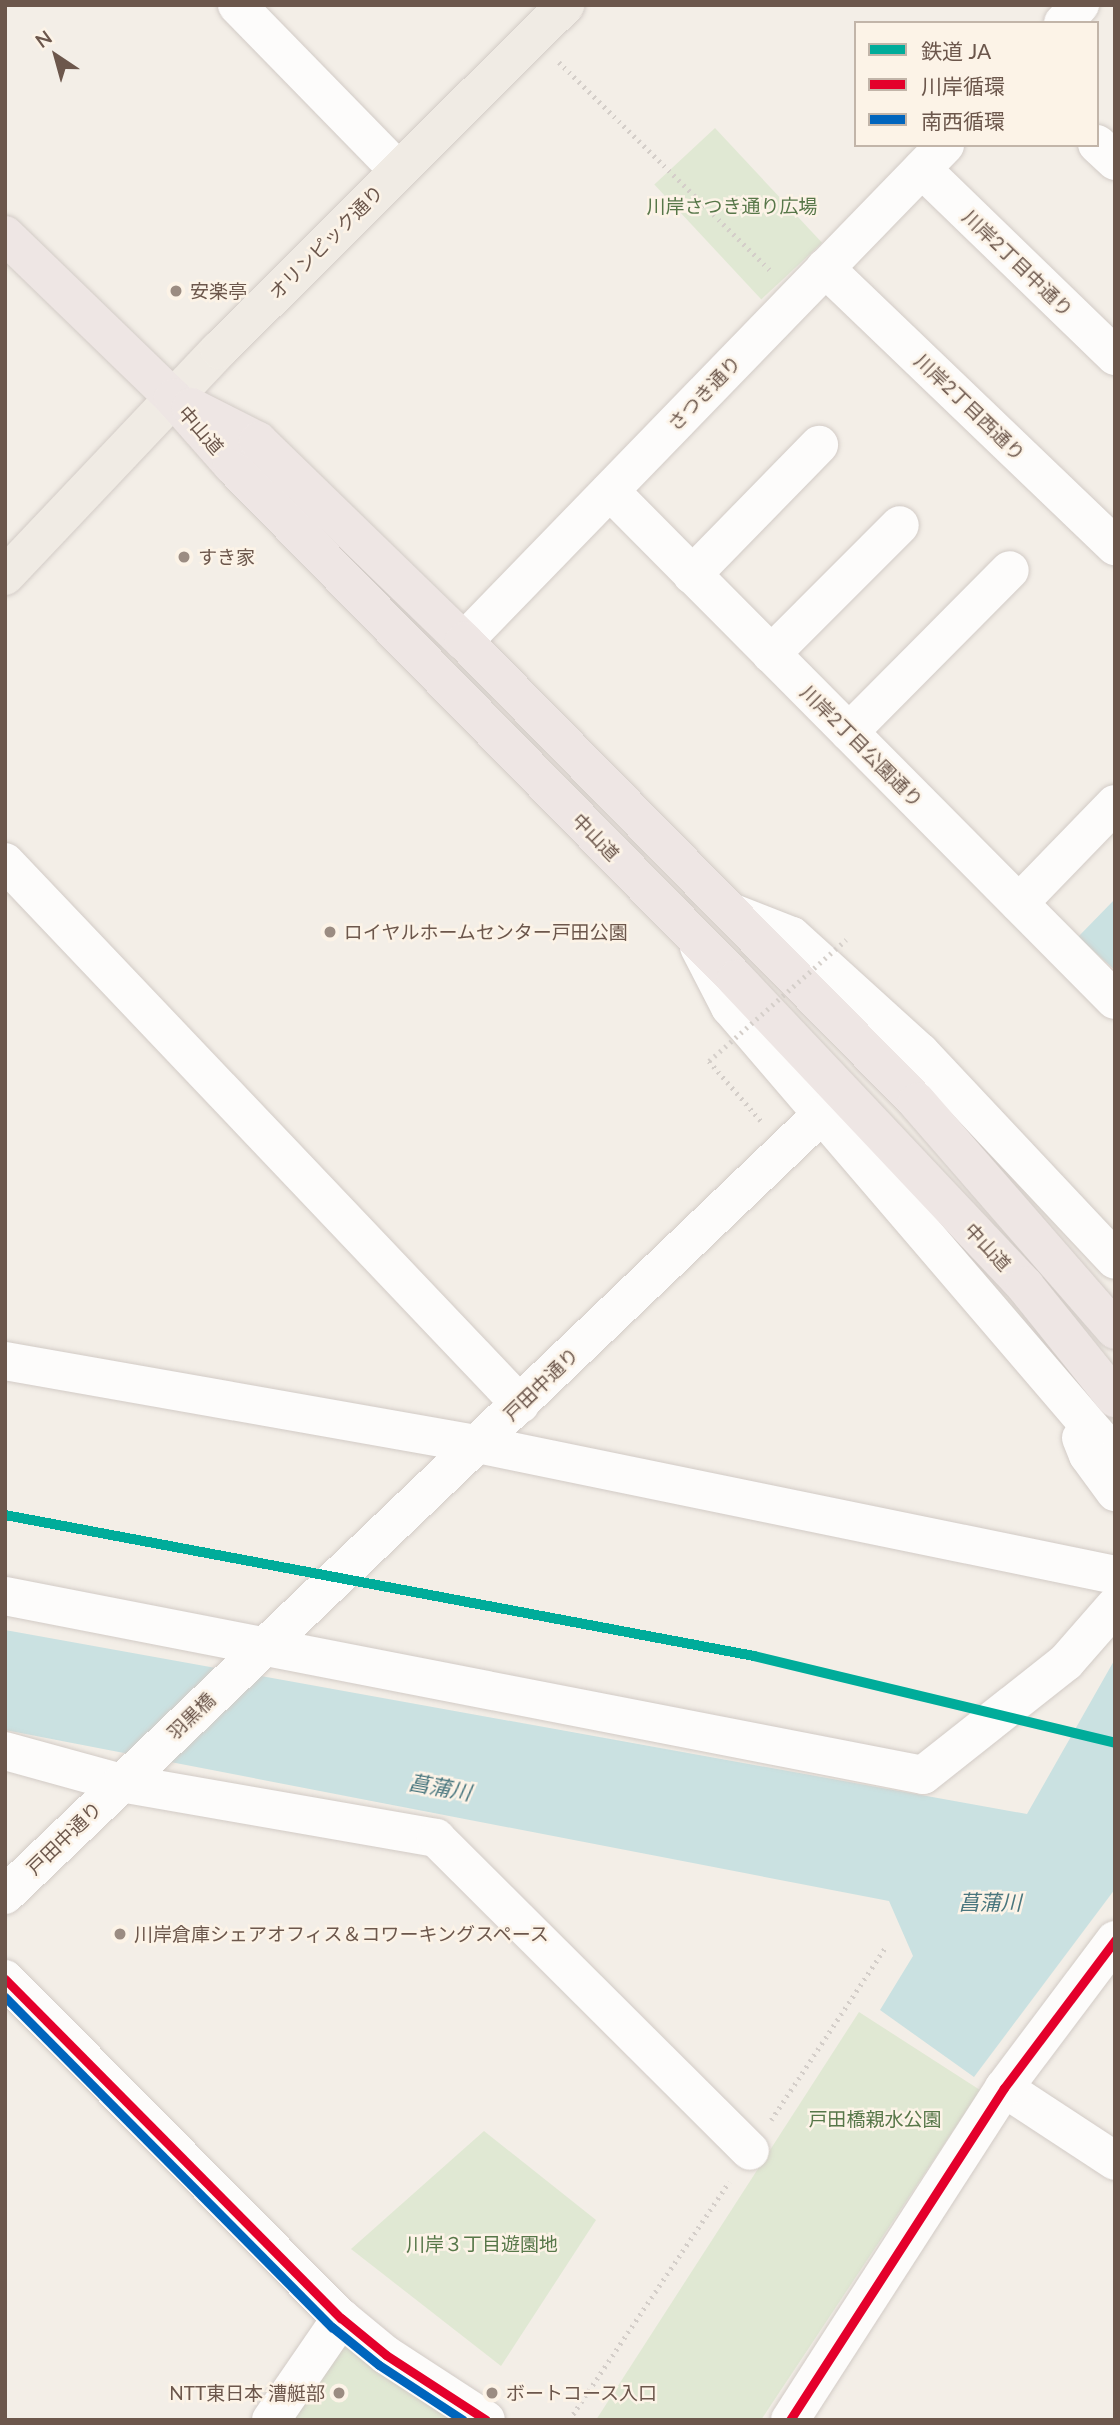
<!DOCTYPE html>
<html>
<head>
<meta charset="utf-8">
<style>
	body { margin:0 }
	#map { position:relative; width:1120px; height:2425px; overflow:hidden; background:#f3eee7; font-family:Lato,"Noto Sans JP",sans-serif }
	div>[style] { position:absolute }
	.green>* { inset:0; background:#e0e8d3; transform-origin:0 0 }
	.water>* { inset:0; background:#cae1e1 }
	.path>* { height:4.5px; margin-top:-2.25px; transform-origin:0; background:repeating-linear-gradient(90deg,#d4cec9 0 2px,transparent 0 7px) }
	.roads { filter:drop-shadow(0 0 2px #d2cbc6) drop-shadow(0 0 2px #d2cbc6) }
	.minor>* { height:38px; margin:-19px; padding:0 19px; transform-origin:19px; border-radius:19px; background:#fdfcfb }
	.major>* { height:38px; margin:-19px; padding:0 19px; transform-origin:19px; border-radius:19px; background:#f0ebe4 }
	.highway>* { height:38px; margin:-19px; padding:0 19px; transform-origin:19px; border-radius:19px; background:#eee6e4 }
	.path-bridge>* { height:4.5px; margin-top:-2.25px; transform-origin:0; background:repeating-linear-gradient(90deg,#d4cec9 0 2px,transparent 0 7px) }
	.bus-1>* { height:9px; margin:-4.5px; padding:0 4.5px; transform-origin:4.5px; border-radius:4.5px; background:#e4002b }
	.bus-2>* { height:9px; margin:-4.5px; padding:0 4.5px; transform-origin:4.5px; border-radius:4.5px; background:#0065bd }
	.rail-1>* { height:10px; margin:-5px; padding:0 5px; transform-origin:5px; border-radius:5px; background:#00ac9a }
	.dots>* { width:19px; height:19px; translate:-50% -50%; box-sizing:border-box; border:4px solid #fcf3e7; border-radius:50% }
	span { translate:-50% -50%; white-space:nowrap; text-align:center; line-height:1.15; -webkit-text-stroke:5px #fcf3e7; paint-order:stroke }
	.park-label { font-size:19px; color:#577749 }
	.street-label { font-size:19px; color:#6c574c }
	.poi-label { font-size:19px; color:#6c574c }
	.left { translate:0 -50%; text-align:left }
	.right { translate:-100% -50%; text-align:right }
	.water-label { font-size:21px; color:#49767e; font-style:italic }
	.frame { position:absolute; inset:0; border:7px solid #6c574c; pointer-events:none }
	.legend { position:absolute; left:854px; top:21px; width:245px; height:126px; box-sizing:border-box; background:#fcf3e7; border:2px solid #c2b5a9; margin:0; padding:9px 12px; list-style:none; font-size:21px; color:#6c574c }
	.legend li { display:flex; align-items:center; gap:14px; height:35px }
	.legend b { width:35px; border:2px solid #c2b5a9 }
	.north { position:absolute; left:21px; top:21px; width:70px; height:70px; -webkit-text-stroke:5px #fcf3e7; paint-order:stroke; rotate:324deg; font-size:19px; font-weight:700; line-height:28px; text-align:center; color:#6c574c }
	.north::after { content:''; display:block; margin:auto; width:24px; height:32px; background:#6c574c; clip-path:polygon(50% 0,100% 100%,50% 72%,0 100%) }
</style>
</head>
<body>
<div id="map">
	<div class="green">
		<i style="left:715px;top:128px;width:157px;height:83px;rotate:47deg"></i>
		<i style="clip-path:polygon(859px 2012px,980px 2090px,761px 2420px,596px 2420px)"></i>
		<i style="clip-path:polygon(484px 2131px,596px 2220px,501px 2366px,351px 2249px)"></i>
		<i style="clip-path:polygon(341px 2318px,497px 2420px,271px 2420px)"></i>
	</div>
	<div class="water">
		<i style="clip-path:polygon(1115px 899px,1115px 970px,1078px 937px)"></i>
		<i style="clip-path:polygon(5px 1630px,1027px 1814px,1115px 1659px,1115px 1889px,974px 2077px,880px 2010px,913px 1956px,889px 1901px,5px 1730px)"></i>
	</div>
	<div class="path">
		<i style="left:559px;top:62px;width:299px;rotate:44.6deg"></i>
		<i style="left:709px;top:1061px;width:81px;rotate:49deg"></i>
		<i style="left:771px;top:2120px;width:206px;rotate:-56.5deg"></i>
		<i style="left:569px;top:2420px;width:287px;rotate:-56.1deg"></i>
	</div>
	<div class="roads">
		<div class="minor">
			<i style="left:237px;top:5px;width:231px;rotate:45.7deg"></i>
			<i style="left:1063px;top:23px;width:25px;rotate:-47deg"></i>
			<i style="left:1097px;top:144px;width:25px;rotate:43deg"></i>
			<i style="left:922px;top:169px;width:269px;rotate:44.1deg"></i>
			<i style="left:825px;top:268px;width:402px;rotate:43.8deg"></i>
			<i style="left:610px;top:491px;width:717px;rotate:45.23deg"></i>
			<i style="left:692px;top:575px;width:182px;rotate:-45.7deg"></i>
			<i style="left:464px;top:641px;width:691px;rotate:-45.88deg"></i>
			<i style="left:771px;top:654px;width:182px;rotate:-45deg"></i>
			<i style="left:849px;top:732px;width:228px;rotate:-45.2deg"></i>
			<i style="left:5px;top:862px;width:748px;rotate:46.46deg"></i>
			<i style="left:1019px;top:903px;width:138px;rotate:-45.9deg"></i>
			<i style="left:733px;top:913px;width:63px;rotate:21.3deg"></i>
			<i style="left:792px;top:936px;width:173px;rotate:42.2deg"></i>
			<i style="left:920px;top:1052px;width:285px;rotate:46.8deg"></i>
			<i style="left:699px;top:947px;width:68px;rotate:62.7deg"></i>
			<i style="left:730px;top:1007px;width:591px;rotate:49.39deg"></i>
			<i style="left:5px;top:1361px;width:479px;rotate:10deg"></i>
			<i style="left:477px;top:1444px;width:651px;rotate:11.6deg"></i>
			<i style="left:1081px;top:1438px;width:18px;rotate:68deg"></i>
			<i style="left:1088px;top:1455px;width:46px;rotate:53.9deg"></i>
			<i style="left:5px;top:1596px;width:935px;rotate:11.03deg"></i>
			<i style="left:923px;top:1775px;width:182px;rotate:-38.3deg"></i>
			<i style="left:1066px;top:1662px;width:74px;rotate:-48.8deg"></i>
			<i style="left:5px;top:1751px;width:120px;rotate:15.4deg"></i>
			<i style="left:121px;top:1783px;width:320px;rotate:9.9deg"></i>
			<i style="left:436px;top:1838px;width:443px;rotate:44.9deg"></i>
			<i style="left:5px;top:1895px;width:1129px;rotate:-43.71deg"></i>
			<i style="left:5px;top:1979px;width:477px;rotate:45.3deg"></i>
			<i style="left:341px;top:2318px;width:58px;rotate:39.4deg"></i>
			<i style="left:386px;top:2355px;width:119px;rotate:33deg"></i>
			<i style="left:1004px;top:2088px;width:133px;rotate:33.3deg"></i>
			<i style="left:271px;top:2420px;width:124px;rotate:-55.5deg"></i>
			<i style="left:790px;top:2420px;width:395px;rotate:-57.2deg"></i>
			<i style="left:1004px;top:2088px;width:185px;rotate:-53.1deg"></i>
		</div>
		<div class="major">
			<i style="left:5px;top:576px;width:311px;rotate:-46.6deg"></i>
			<i style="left:219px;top:350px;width:489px;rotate:-44.9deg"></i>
		</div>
		<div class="highway">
			<i style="left:5px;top:235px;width:234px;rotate:44.1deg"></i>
			<i style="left:173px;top:398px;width:89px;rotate:48.6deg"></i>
			<i style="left:232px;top:465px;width:720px;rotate:45.56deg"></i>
			<i style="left:736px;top:979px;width:422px;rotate:46.7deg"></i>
			<i style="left:1025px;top:1286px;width:144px;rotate:51.2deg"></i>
			<i style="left:191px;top:407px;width:75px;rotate:26.9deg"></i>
			<i style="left:258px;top:441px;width:287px;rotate:44.2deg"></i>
			<i style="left:464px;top:641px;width:646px;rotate:45.5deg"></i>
			<i style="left:917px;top:1102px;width:302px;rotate:49deg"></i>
		</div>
	</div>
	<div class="path-bridge">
		<i style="left:709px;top:1061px;width:183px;rotate:-41.5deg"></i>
	</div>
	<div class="bus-1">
		<i style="left:5px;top:1979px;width:477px;rotate:45.3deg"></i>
		<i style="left:341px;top:2318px;width:58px;rotate:39.4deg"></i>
		<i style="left:386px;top:2355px;width:119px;rotate:33deg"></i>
		<i style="left:790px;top:2420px;width:395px;rotate:-57.2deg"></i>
		<i style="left:1004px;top:2088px;width:185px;rotate:-53.1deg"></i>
	</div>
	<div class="bus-2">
		<i style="left:5px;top:1997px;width:465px;rotate:45.3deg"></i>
		<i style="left:332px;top:2327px;width:60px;rotate:39deg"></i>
		<i style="left:379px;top:2365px;width:100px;rotate:33.2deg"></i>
	</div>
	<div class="rail-1">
		<i style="left:5px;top:1515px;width:762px;rotate:10.66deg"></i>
		<i style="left:754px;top:1656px;width:371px;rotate:13.5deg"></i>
	</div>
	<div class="dots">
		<i style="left:176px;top:291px;background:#9b8c82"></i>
		<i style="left:184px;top:557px;background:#9b8c82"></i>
		<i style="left:330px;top:932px;background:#9b8c82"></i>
		<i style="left:120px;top:1934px;background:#9b8c82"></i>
		<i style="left:339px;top:2393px;background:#9b8c82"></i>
		<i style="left:492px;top:2393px;background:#9b8c82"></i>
	</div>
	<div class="park-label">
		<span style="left:732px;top:206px">川岸さつき通り広場</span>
		<span style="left:875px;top:2119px">戸田橋親水公園</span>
		<span style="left:482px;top:2244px">川岸３丁目遊園地</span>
	</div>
	<div class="street-label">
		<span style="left:326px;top:242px;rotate:-45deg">オリンピック通り</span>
		<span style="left:1018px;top:263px;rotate:44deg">川岸2丁目中通り</span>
		<span style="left:704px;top:393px;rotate:-46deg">さつき通り</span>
		<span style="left:970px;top:407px;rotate:44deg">川岸2丁目西通り</span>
		<span style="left:201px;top:430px;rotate:49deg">中山道</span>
		<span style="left:862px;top:746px;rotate:45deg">川岸2丁目公園通り</span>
		<span style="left:596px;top:837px;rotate:46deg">中山道</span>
		<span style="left:988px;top:1247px;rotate:47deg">中山道</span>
		<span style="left:541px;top:1384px;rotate:-44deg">戸田中通り</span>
		<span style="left:191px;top:1716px;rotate:-44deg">羽黒橋</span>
		<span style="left:64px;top:1838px;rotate:-44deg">戸田中通り</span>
	</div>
	<div class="poi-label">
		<span class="left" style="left:190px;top:291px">安楽亭</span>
		<span class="left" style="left:198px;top:557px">すき家</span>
		<span class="left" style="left:344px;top:932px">ロイヤルホームセンター戸田公園</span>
		<span class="left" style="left:134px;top:1934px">川岸倉庫シェアオフィス＆コワーキングスペース</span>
		<span class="right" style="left:325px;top:2393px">NTT東日本 漕艇部</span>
		<span class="left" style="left:506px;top:2393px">ボートコース入口</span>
	</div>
	<div class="water-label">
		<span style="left:440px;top:1787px;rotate:10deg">菖蒲川</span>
		<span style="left:990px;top:1902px">菖蒲川</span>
	</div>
	<div class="frame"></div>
	<ul class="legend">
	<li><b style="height:9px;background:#00ac9a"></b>鉄道 JA</li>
	<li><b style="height:9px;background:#e4002b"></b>川岸循環</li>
	<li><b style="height:9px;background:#0065bd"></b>南西循環</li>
	</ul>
	<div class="north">N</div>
</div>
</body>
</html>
